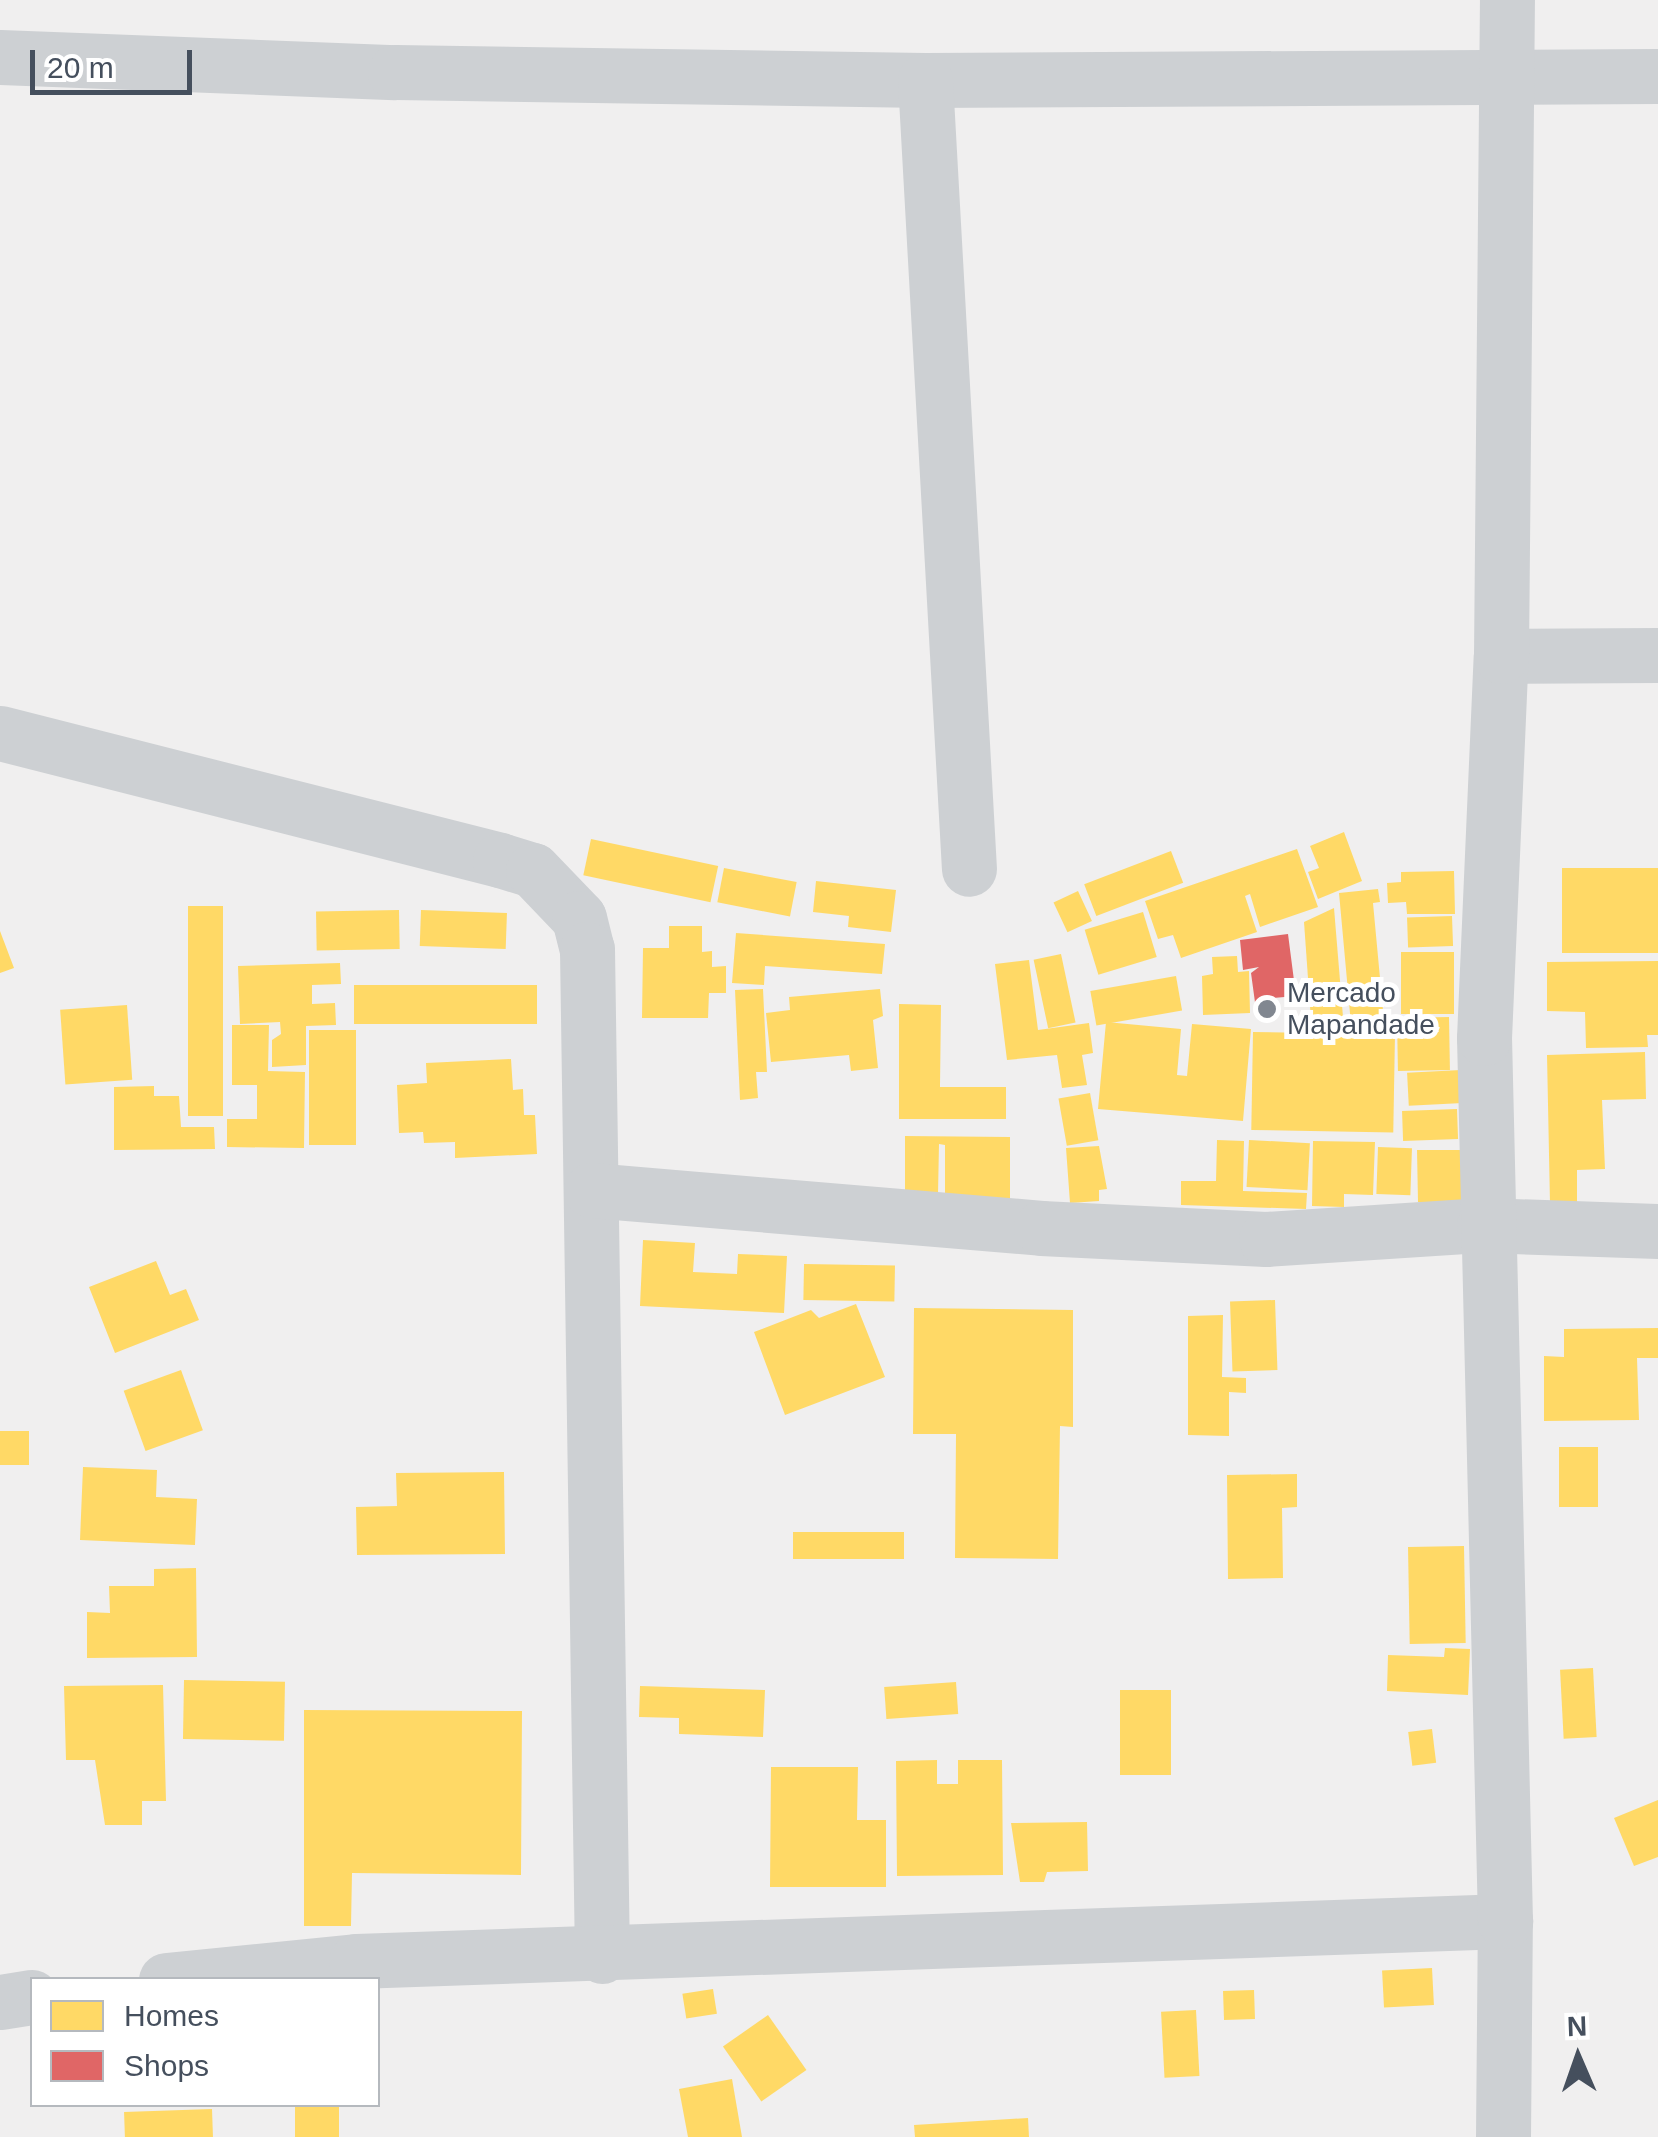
<!DOCTYPE html>
<html>
<head>
<meta charset="utf-8">
<style>
	body { margin:0 }
	#map { position:relative; width:1658px; height:2137px; overflow:hidden; background:#f0efef; font-family:Arial,sans-serif }
	div>[style] { position:absolute }
	.homes>* { inset:0; background:#ffd966; transform-origin:0 0 }
	.shops>* { inset:0; background:#e06666 }
	.street>* { height:55px; margin:-27.5px; padding:0 27.5px; transform-origin:27.5px; border-radius:27.5px; background:#cdd0d3 }
	.dots>* { width:28px; height:28px; translate:-50% -50%; box-sizing:border-box; border:5px solid #fff; border-radius:50% }
	span { translate:-50% -50%; white-space:nowrap; text-align:center; line-height:1.15; -webkit-text-stroke:10px #fff; paint-order:stroke }
	.poi-label { font-size:28px; color:#454f5d }
	.left { translate:0 -50%; text-align:left }
	.legend { position:absolute; left:30px; top:1977px; width:350px; height:130px; box-sizing:border-box; background:#fff; border:2px solid #b5b9be; margin:0; padding:12px 18px; list-style:none; font-size:30px; color:#454f5d }
	.legend li { display:flex; align-items:center; gap:20px; height:50px }
	.legend b { width:50px; border:2px solid #b5b9be }
	.north { position:absolute; left:1528px; top:2007px; width:100px; height:100px; -webkit-text-stroke:8px #fff; paint-order:stroke; rotate:358deg; font-size:28px; font-weight:700; line-height:40px; text-align:center; color:#454f5d }
	.north::after { content:''; display:block; margin:auto; width:35px; height:45px; background:#454f5d; clip-path:polygon(50% 0,100% 100%,50% 72%,0 100%) }
	.scale { position:absolute; left:30px; top:50px; width:162px; height:45px; box-sizing:border-box; border:5px solid #454f5d; border-top:0; padding-left:12px; font-size:30px; line-height:35px; white-space:nowrap; color:#454f5d; -webkit-text-stroke:8px #fff; paint-order:stroke }
</style>
</head>
<body>
<div id="map">
	<div class="homes">
		<i style="clip-path:polygon(1344px 832px,1362px 881px,1318px 899px,1308px 872px,1319px 868px,1310px 846px)"></i>
		<i style="left:591px;top:839px;width:130px;height:37px;rotate:12deg"></i>
		<i style="clip-path:polygon(1297px 849px,1318px 907px,1260px 927px,1250px 894px,1245px 896px,1257px 932px,1181px 958px,1173px 935px,1158px 939px,1145px 901px)"></i>
		<i style="left:1171px;top:851px;width:34px;height:93px;rotate:69deg"></i>
		<i style="left:724px;top:868px;width:74px;height:35px;rotate:11deg"></i>
		<i style="left:1562px;top:868px;width:96px;height:85px"></i>
		<i style="clip-path:polygon(1454px 871px,1455px 914px,1407px 914px,1406px 902px,1388px 903px,1387px 883px,1401px 882px,1401px 872px)"></i>
		<i style="clip-path:polygon(816px 881px,896px 890px,891px 932px,848px 927px,849px 916px,813px 912px)"></i>
		<i style="clip-path:polygon(1378px 889px,1380px 902px,1373px 903px,1384px 1021px,1351px 1024px,1339px 893px)"></i>
		<i style="left:1078px;top:891px;width:33px;height:27px;rotate:65deg"></i>
		<i style="left:188px;top:906px;width:35px;height:210px"></i>
		<i style="clip-path:polygon(1334px 908px,1343px 1017px,1311px 1020px,1304px 922px)"></i>
		<i style="left:399px;top:910px;width:39px;height:83px;rotate:89deg"></i>
		<i style="left:421px;top:910px;width:86px;height:36px;rotate:2deg"></i>
		<i style="left:1143px;top:912px;width:47px;height:61px;rotate:73deg"></i>
		<i style="left:1452px;top:916px;width:30px;height:45px;rotate:88deg"></i>
		<i style="clip-path:polygon(669px 926px,702px 926px,702px 952px,712px 951px,712px 967px,726px 966px,726px 993px,709px 993px,708px 1018px,642px 1018px,643px 948px,669px 948px)"></i>
		<i style="clip-path:polygon(0 931px,14px 968px,0 973px)"></i>
		<i style="clip-path:polygon(736px 933px,885px 944px,882px 974px,765px 966px,764px 985px,732px 983px)"></i>
		<i style="left:1401px;top:952px;width:53px;height:62px"></i>
		<i style="left:1061px;top:954px;width:70px;height:28px;rotate:78deg"></i>
		<i style="clip-path:polygon(1237px 956px,1238px 972px,1249px 971px,1250px 1013px,1203px 1015px,1202px 976px,1213px 974px,1212px 957px)"></i>
		<i style="clip-path:polygon(1029px 960px,1038px 1030px,1089px 1023px,1093px 1053px,1082px 1055px,1087px 1085px,1062px 1088px,1057px 1055px,1007px 1060px,995px 964px)"></i>
		<i style="clip-path:polygon(1658px 961px,1658px 1035px,1647px 1035px,1648px 1047px,1586px 1048px,1585px 1012px,1547px 1011px,1547px 962px)"></i>
		<i style="clip-path:polygon(340px 963px,341px 984px,312px 985px,312px 1004px,335px 1003px,336px 1025px,306px 1026px,306px 1065px,272px 1067px,272px 1040px,281px 1034px,280px 1022px,240px 1024px,238px 966px)"></i>
		<i style="left:1176px;top:976px;width:35px;height:87px;rotate:80deg"></i>
		<i style="left:537px;top:985px;width:39px;height:183px;rotate:90deg"></i>
		<i style="clip-path:polygon(763px 989px,767px 1072px,756px 1072px,758px 1098px,740px 1100px,735px 990px)"></i>
		<i style="clip-path:polygon(880px 989px,883px 1016px,873px 1020px,878px 1068px,851px 1071px,849px 1055px,771px 1062px,766px 1013px,790px 1010px,789px 997px)"></i>
		<i style="clip-path:polygon(899px 1004px,941px 1005px,940px 1087px,1006px 1087px,1006px 1119px,899px 1119px)"></i>
		<i style="left:127px;top:1005px;width:75px;height:67px;rotate:86deg"></i>
		<i style="left:1449px;top:1017px;width:53px;height:52px;rotate:89deg"></i>
		<i style="clip-path:polygon(1106px 1022px,1181px 1029px,1177px 1075px,1187px 1076px,1192px 1024px,1251px 1029px,1243px 1121px,1098px 1109px)"></i>
		<i style="clip-path:polygon(232px 1025px,269px 1025px,268px 1071px,305px 1072px,304px 1148px,227px 1147px,227px 1119px,257px 1119px,257px 1085px,232px 1085px)"></i>
		<i style="left:309px;top:1030px;width:47px;height:115px"></i>
		<i style="left:1253px;top:1032px;width:142px;height:98px;rotate:1deg"></i>
		<i style="clip-path:polygon(1645px 1052px,1646px 1099px,1602px 1100px,1605px 1169px,1577px 1170px,1577px 1204px,1550px 1204px,1547px 1055px)"></i>
		<i style="clip-path:polygon(511px 1059px,513px 1090px,523px 1089px,524px 1115px,535px 1115px,537px 1154px,455px 1158px,455px 1142px,424px 1143px,423px 1132px,399px 1133px,397px 1085px,427px 1083px,426px 1063px)"></i>
		<i style="left:1461px;top:1070px;width:33px;height:54px;rotate:87deg"></i>
		<i style="clip-path:polygon(154px 1086px,154px 1096px,179px 1096px,181px 1127px,214px 1127px,215px 1149px,114px 1150px,114px 1087px)"></i>
		<i style="left:1090px;top:1093px;width:48px;height:32px;rotate:80deg"></i>
		<i style="left:1457px;top:1109px;width:30px;height:55px;rotate:88deg"></i>
		<i style="clip-path:polygon(905px 1136px,1010px 1137px,1010px 1202px,945px 1202px,945px 1145px,939px 1144px,938px 1194px,905px 1193px)"></i>
		<i style="clip-path:polygon(1217px 1140px,1244px 1141px,1243px 1191px,1307px 1193px,1306px 1209px,1181px 1205px,1181px 1181px,1216px 1181px)"></i>
		<i style="left:1249px;top:1140px;width:61px;height:47px;rotate:3deg"></i>
		<i style="clip-path:polygon(1313px 1141px,1375px 1142px,1373px 1195px,1344px 1194px,1344px 1207px,1312px 1206px)"></i>
		<i style="clip-path:polygon(1099px 1146px,1107px 1189px,1099px 1190px,1099px 1201px,1070px 1203px,1066px 1148px)"></i>
		<i style="left:1378px;top:1147px;width:34px;height:47px;rotate:2deg"></i>
		<i style="clip-path:polygon(1417px 1150px,1461px 1150px,1475px 1202px,1418px 1202px)"></i>
		<i style="clip-path:polygon(643px 1240px,695px 1243px,693px 1272px,737px 1274px,738px 1254px,787px 1256px,784px 1313px,640px 1306px)"></i>
		<i style="clip-path:polygon(156px 1261px,170px 1295px,186px 1289px,199px 1320px,115px 1353px,89px 1287px)"></i>
		<i style="left:804px;top:1264px;width:91px;height:36px;rotate:1deg"></i>
		<i style="left:1275px;top:1300px;width:70px;height:45px;rotate:88deg"></i>
		<i style="clip-path:polygon(856px 1304px,885px 1377px,785px 1415px,754px 1332px,811px 1310px,819px 1318px)"></i>
		<i style="clip-path:polygon(914px 1308px,1073px 1310px,1073px 1427px,1060px 1426px,1058px 1559px,955px 1558px,956px 1434px,913px 1434px)"></i>
		<i style="clip-path:polygon(1223px 1315px,1222px 1377px,1246px 1378px,1246px 1393px,1229px 1392px,1229px 1436px,1188px 1435px,1188px 1316px)"></i>
		<i style="clip-path:polygon(1658px 1328px,1658px 1358px,1637px 1358px,1639px 1420px,1544px 1421px,1544px 1356px,1564px 1357px,1564px 1329px)"></i>
		<i style="left:181px;top:1370px;width:64px;height:61px;rotate:70deg"></i>
		<i style="left:0;top:1431px;width:29px;height:34px"></i>
		<i style="left:1598px;top:1447px;width:60px;height:39px;rotate:90deg"></i>
		<i style="clip-path:polygon(83px 1467px,157px 1470px,156px 1497px,197px 1499px,195px 1545px,80px 1540px)"></i>
		<i style="clip-path:polygon(504px 1472px,505px 1554px,357px 1555px,356px 1507px,397px 1506px,396px 1473px)"></i>
		<i style="clip-path:polygon(1297px 1474px,1297px 1507px,1282px 1508px,1283px 1578px,1228px 1579px,1227px 1475px)"></i>
		<i style="left:904px;top:1532px;width:27px;height:111px;rotate:90deg"></i>
		<i style="left:1464px;top:1546px;width:97px;height:56px;rotate:89deg"></i>
		<i style="clip-path:polygon(196px 1568px,197px 1657px,87px 1658px,87px 1612px,110px 1613px,109px 1586px,154px 1586px,154px 1569px)"></i>
		<i style="clip-path:polygon(1445px 1648px,1470px 1649px,1468px 1695px,1387px 1691px,1388px 1655px,1444px 1657px)"></i>
		<i style="left:1593px;top:1668px;width:69px;height:33px;rotate:87deg"></i>
		<i style="left:184px;top:1680px;width:101px;height:59px;rotate:1deg"></i>
		<i style="left:956px;top:1682px;width:32px;height:72px;rotate:86deg"></i>
		<i style="clip-path:polygon(163px 1685px,166px 1801px,142px 1801px,142px 1825px,105px 1825px,95px 1760px,66px 1760px,64px 1686px)"></i>
		<i style="clip-path:polygon(640px 1686px,765px 1690px,763px 1737px,679px 1734px,679px 1718px,639px 1717px)"></i>
		<i style="left:1171px;top:1690px;width:85px;height:51px;rotate:90deg"></i>
		<i style="clip-path:polygon(304px 1710px,522px 1711px,521px 1875px,352px 1873px,351px 1926px,304px 1926px)"></i>
		<i style="left:1432px;top:1729px;width:34px;height:24px;rotate:83deg"></i>
		<i style="clip-path:polygon(937px 1760px,937px 1784px,958px 1784px,958px 1760px,1002px 1760px,1003px 1875px,897px 1876px,896px 1761px)"></i>
		<i style="clip-path:polygon(771px 1767px,858px 1767px,857px 1820px,886px 1820px,886px 1887px,770px 1887px)"></i>
		<i style="clip-path:polygon(1658px 1800px,1658px 1857px,1634px 1866px,1614px 1818px)"></i>
		<i style="clip-path:polygon(1087px 1822px,1088px 1871px,1047px 1872px,1044px 1882px,1020px 1882px,1011px 1823px)"></i>
		<i style="left:1432px;top:1968px;width:37px;height:50px;rotate:87deg"></i>
		<i style="left:713px;top:1989px;width:25px;height:31px;rotate:81deg"></i>
		<i style="left:1254px;top:1990px;width:29px;height:31px;rotate:88deg"></i>
		<i style="left:1196px;top:2010px;width:66px;height:35px;rotate:87deg"></i>
		<i style="left:768px;top:2015px;width:67px;height:55px;rotate:55deg"></i>
		<i style="clip-path:polygon(732px 2079px,742px 2137px,688px 2137px,679px 2089px)"></i>
		<i style="left:295px;top:2104px;width:44px;height:33px"></i>
		<i style="left:212px;top:2109px;width:28px;height:88px;rotate:88deg"></i>
		<i style="clip-path:polygon(1028px 2118px,1029px 2137px,915px 2137px,914px 2125px)"></i>
	</div>
	<div class="shops">
		<i style="clip-path:polygon(1288px 934px,1296px 996px,1273px 998px,1274px 1015px,1257px 1017px,1251px 973px,1259px 967px,1243px 970px,1240px 940px)"></i>
	</div>
	<div class="street">
		<i style="left:0;top:57px;width:395px;rotate:2.2deg"></i>
		<i style="left:395px;top:72px;width:530px;rotate:0.86deg"></i>
		<i style="left:925px;top:80px;width:733px;rotate:-0.31deg"></i>
		<i style="left:925px;top:80px;width:790px;rotate:86.81deg"></i>
		<i style="left:1501px;top:656px;width:157px;rotate:-0.4deg"></i>
		<i style="left:0;top:733px;width:516px;rotate:14.25deg"></i>
		<i style="left:500px;top:860px;width:34px;rotate:17deg"></i>
		<i style="left:533px;top:870px;width:66px;rotate:46.2deg"></i>
		<i style="left:579px;top:918px;width:32px;rotate:76deg"></i>
		<i style="left:587px;top:949px;width:1007px;rotate:89.15deg"></i>
		<i style="left:591px;top:1190px;width:452px;rotate:4.8deg"></i>
		<i style="left:1041px;top:1228px;width:225px;rotate:2.8deg"></i>
		<i style="left:1266px;top:1239px;width:218px;rotate:-3.7deg"></i>
		<i style="left:1484px;top:1225px;width:174px;rotate:2deg"></i>
		<i style="left:166px;top:1980px;width:191px;rotate:-5.7deg"></i>
		<i style="left:356px;top:1961px;width:1150px;rotate:-1.99deg"></i>
		<i style="left:0;top:2002px;width:32px;rotate:-9deg"></i>
		<i style="left:1503px;top:2137px;width:216px;rotate:-89.5deg"></i>
		<i style="left:1505px;top:1921px;width:883px;rotate:-91.36deg"></i>
		<i style="left:1484px;top:1038px;width:382px;rotate:-87.5deg"></i>
		<i style="left:1501px;top:656px;width:656px;rotate:-89.48deg"></i>
	</div>
	<div class="dots">
		<i style="left:1267px;top:1009px;background:#818790"></i>
	</div>
	<div class="poi-label">
		<span class="left" style="left:1287px;top:1009px">Mercado<br>Mapandade</span>
	</div>
	<ul class="legend">
	<li><b style="height:28px;background:#ffd966"></b>Homes</li>
	<li><b style="height:28px;background:#e06666"></b>Shops</li>
	</ul>
	<div class="north">N</div>
	<div class="scale">20 m</div>
</div>
</body>
</html>
